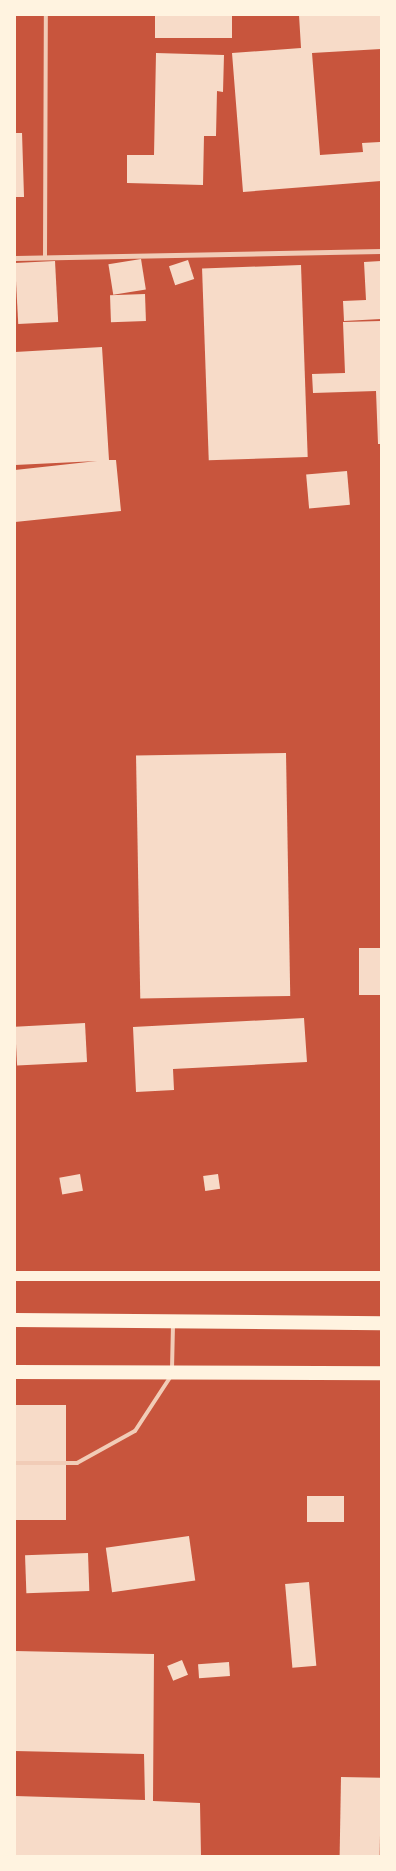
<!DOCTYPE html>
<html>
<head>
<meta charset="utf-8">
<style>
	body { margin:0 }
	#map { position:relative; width:396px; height:1871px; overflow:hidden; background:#c8553d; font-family:"Asap Condensed",sans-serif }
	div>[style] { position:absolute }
	.building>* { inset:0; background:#f7dbc8; transform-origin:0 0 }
	.service>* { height:4px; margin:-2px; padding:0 2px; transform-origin:2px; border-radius:2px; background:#f1ccb7 }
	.minor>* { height:5px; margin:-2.5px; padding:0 2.5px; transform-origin:2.5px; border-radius:2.5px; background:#f1ccb7 }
	.secondary>* { height:10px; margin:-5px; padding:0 5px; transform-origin:5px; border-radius:5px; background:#fff3e0 }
	.trunk>* { height:14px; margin:-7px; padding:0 7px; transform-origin:7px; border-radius:7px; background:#fff3e0 }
	span { translate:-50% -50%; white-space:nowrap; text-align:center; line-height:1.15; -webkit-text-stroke:5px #fff3e0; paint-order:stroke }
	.frame { position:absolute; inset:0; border:16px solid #fff3e0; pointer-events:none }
</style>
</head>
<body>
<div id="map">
	<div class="building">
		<i style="left:155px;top:15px;width:77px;height:23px"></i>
		<i style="clip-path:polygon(299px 15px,381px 15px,381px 49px,312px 53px,320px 155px,363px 152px,362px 143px,380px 142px,381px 181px,243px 192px,232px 53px,301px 48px)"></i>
		<i style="clip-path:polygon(156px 53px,224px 55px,223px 92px,217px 91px,216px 136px,204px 136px,203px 185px,127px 183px,127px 155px,154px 155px)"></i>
		<i style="clip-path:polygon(15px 133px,22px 133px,24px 197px,15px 197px)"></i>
		<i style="left:141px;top:259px;width:31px;height:33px;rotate:81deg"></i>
		<i style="left:188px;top:260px;width:20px;height:20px;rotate:72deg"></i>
		<i style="left:55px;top:261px;width:61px;height:40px;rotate:87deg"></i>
		<i style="clip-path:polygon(381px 261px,381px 319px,344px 321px,343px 301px,366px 300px,364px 262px)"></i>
		<i style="left:301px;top:265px;width:192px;height:99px;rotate:88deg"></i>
		<i style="left:145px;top:294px;width:27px;height:35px;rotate:88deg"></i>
		<i style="clip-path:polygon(381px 321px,381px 444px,378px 444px,376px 391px,313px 393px,312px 374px,345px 373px,343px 322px)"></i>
		<i style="clip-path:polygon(102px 347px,109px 460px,116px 460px,121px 511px,15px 522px,15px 470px,97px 461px,15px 465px,15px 352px)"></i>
		<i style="left:347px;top:471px;width:34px;height:41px;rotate:85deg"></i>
		<i style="left:286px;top:753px;width:243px;height:150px;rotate:89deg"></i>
		<i style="left:381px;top:948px;width:47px;height:22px;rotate:90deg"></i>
		<i style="clip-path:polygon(304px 1018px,307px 1062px,173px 1069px,174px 1090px,136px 1092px,133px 1027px)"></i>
		<i style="left:85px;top:1023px;width:39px;height:70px;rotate:87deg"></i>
		<i style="left:80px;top:1174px;width:17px;height:21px;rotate:80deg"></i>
		<i style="left:218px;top:1174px;width:15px;height:15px;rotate:82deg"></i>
		<i style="left:15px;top:1405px;width:51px;height:115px"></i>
		<i style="left:307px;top:1496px;width:37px;height:26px"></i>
		<i style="left:189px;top:1536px;width:45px;height:84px;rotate:82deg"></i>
		<i style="left:88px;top:1553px;width:38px;height:63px;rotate:88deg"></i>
		<i style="left:309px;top:1582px;width:84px;height:24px;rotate:85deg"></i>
		<i style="clip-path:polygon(15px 1651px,154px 1654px,153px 1801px,200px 1803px,201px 1856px,15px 1856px,15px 1796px,145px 1800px,144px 1754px,15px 1751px)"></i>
		<i style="left:182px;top:1660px;width:16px;height:16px;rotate:68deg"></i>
		<i style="left:229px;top:1662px;width:14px;height:31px;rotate:86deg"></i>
		<i style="left:341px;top:1777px;width:40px;height:79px;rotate:1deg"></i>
	</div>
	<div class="service">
		<i style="left:45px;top:256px;width:241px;rotate:-89.8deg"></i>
		<i style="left:172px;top:1369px;width:45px;rotate:-88.7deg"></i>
		<i style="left:15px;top:1463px;width:62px"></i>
		<i style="left:77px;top:1463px;width:66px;rotate:-28.9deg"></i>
		<i style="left:135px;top:1431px;width:66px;rotate:-56.8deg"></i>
	</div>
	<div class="minor">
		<i style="left:15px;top:258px;width:366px;rotate:-1.1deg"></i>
	</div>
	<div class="secondary">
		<i style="left:15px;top:1276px;width:366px"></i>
	</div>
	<div class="trunk">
		<i style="left:15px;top:1320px;width:366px;rotate:0.5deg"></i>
		<i style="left:15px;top:1372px;width:366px;rotate:0.2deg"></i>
	</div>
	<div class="frame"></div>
</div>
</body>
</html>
